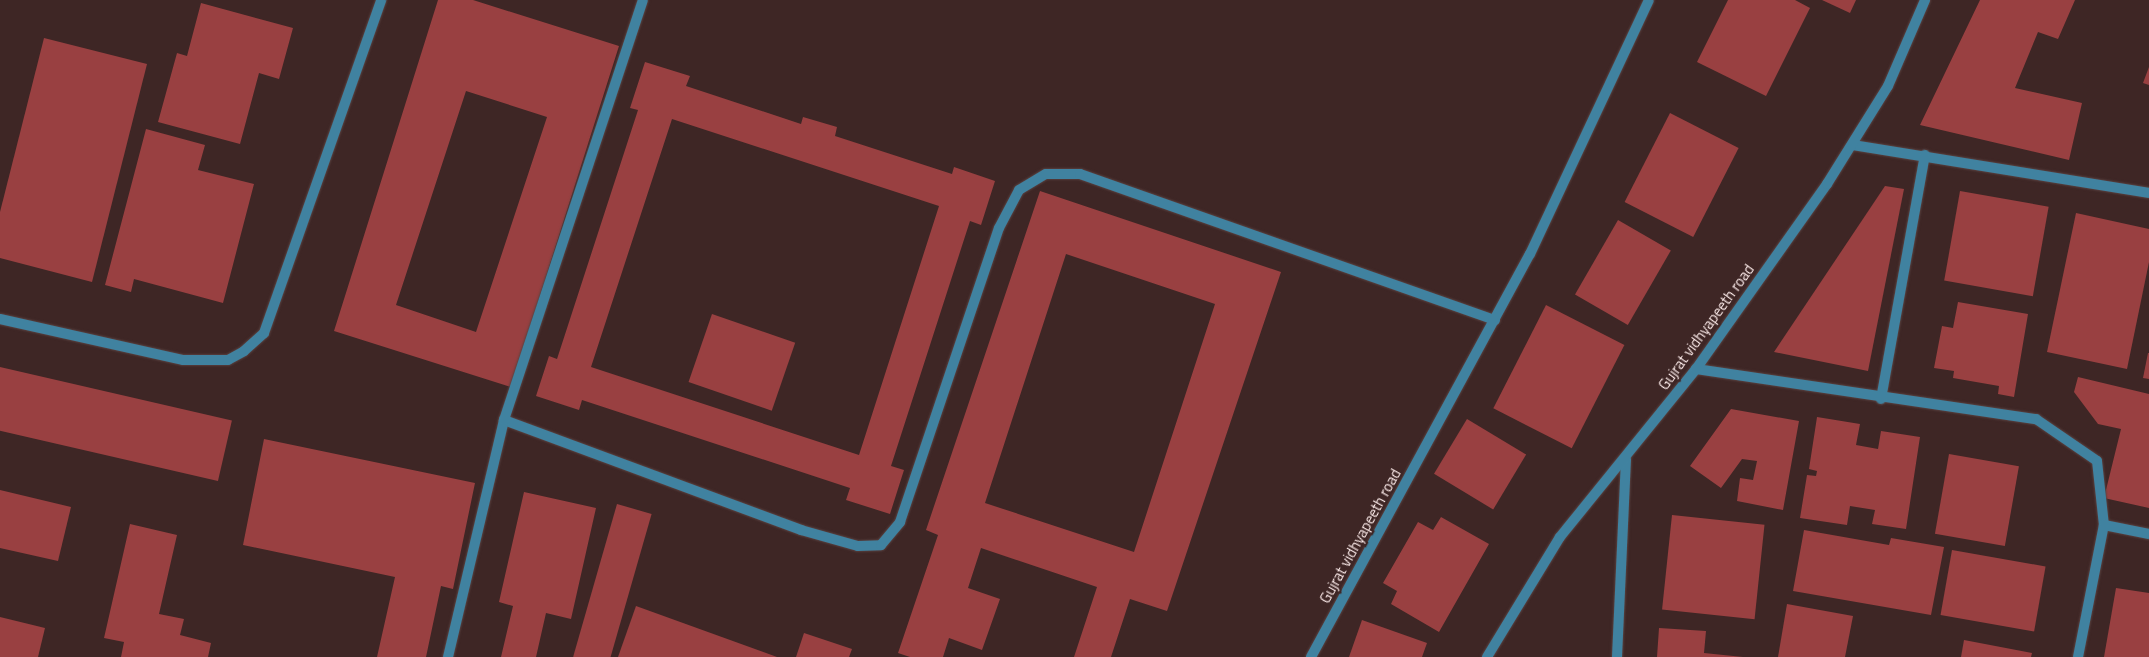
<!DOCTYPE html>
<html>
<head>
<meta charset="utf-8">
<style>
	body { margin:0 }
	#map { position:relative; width:2149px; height:657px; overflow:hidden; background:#3e2625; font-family:"Titillium Web",sans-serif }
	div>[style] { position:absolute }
	.building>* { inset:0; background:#994041; transform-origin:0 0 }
	.roads { filter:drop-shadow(0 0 1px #594241) drop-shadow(0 0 1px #594241) }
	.service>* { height:10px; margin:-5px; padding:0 5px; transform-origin:5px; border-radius:5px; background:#4082a0 }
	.minor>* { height:10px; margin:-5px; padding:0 5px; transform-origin:5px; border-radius:5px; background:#4082a0 }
	.tertiary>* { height:10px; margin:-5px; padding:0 5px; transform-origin:5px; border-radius:5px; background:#4082a0 }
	span { translate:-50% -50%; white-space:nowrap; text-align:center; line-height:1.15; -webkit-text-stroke:4.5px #3e2625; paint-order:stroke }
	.street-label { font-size:15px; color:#fcebea }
</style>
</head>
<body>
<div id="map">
	<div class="building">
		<i style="clip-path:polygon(evenodd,438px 0,473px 0,619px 46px,511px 387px,334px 331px,438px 0,466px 91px,547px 117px,476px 332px,396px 305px,466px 91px)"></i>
		<i style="clip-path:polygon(1728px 0,1795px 0,1810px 8px,1766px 96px,1697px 62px)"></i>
		<i style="clip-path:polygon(1822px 0,1856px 0,1850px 13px)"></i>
		<i style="clip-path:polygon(1980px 0,2075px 0,2058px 39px,2038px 32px,2015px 88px,2082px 103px,2069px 160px,1920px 125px)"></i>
		<i style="clip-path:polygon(201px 3px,293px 28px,279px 79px,259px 73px,240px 144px,158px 122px,177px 53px,187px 56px)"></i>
		<i style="clip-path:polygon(44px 38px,147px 64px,92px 282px,0 258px,0 212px)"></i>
		<i style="clip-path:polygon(evenodd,645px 62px,690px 76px,686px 86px,801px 124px,803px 117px,837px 127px,835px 136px,952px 174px,954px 167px,995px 181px,981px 225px,970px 221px,891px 466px,904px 470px,890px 514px,846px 500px,850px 488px,582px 400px,579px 410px,536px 396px,549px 356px,557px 359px,638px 110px,630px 108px,645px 62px,672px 119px,939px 206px,859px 455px,591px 367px,672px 119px)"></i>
		<i style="clip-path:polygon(2149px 67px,2149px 85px,2143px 83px)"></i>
		<i style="left:1670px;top:113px;width:77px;height:100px;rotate:27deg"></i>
		<i style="clip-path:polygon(146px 129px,205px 145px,198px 170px,254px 184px,223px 303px,134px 279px,131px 292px,105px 285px)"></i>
		<i style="clip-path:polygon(1885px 186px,1904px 189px,1868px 371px,1774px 352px)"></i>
		<i style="clip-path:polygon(evenodd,1040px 191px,1281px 272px,1167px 611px,1130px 599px,1111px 657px,1074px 657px,1097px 587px,981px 548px,968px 588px,1000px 599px,982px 650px,949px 638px,943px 657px,910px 657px,898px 653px,938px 535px,926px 530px,1040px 191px,1066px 254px,1215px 304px,1134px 552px,985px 503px,1066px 254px)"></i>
		<i style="left:1960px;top:191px;width:90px;height:91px;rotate:10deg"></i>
		<i style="clip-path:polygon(2076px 213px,2149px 229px,2149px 262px,2127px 369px,2047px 352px)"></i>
		<i style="left:1618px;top:220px;width:61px;height:86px;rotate:30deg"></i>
		<i style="clip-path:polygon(1958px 302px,2028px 314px,2014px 397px,1998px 394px,1999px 386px,1953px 378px,1954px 371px,1934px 368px,1942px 326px,1953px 328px)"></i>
		<i style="left:1546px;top:305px;width:88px;height:116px;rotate:27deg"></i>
		<i style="left:712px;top:314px;width:88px;height:72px;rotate:19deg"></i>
		<i style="clip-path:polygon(2148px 353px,2149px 353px,2149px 379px,2143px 378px)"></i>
		<i style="left:0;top:367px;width:238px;height:62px;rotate:13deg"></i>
		<i style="clip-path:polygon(2078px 377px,2149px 394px,2149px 508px,2104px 498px,2121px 429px,2098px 424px,2074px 392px)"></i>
		<i style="clip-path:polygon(1731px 409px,1799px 421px,1783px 510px,1737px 501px,1740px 478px,1753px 480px,1757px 461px,1742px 459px,1721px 488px,1690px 466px)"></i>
		<i style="clip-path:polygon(1817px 417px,1860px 424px,1856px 445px,1878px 449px,1881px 431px,1920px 437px,1906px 529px,1872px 524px,1875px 510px,1850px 506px,1847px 525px,1800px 518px,1807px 475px,1816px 476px,1817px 471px,1809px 469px)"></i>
		<i style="left:1467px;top:419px;width:69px;height:64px;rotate:31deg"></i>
		<i style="clip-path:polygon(264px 439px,475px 483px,453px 589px,441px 586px,426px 657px,377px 657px,395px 577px,243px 545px)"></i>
		<i style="left:1949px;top:454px;width:71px;height:81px;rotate:10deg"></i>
		<i style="clip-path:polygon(0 490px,71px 507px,58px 561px,0 548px)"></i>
		<i style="clip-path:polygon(524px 492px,596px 508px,571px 619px,546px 613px,536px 657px,501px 657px,513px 606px,499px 602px)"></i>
		<i style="left:617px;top:504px;width:36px;height:159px;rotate:16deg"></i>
		<i style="left:1672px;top:515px;width:93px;height:95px;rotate:6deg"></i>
		<i style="clip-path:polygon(1441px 517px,1489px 544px,1439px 632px,1391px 604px,1397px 591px,1383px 583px,1418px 522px,1433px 530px)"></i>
		<i style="clip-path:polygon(130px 524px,177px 535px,159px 614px,184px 619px,180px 635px,211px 643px,208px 657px,121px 657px,124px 642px,104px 638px)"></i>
		<i style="clip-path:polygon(1804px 530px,1889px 545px,1891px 538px,1944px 547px,1931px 615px,1793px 591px)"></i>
		<i style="left:1952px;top:550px;width:95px;height:66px;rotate:10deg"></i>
		<i style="clip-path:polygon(2116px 588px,2149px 593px,2149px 657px,2104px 657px)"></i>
		<i style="clip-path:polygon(1787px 604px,1853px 616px,1845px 657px,1778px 657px)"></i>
		<i style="clip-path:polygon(636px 606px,777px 657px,618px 657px)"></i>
		<i style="clip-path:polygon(0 617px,45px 628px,38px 657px,0 657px)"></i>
		<i style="clip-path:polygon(1362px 620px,1427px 643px,1422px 657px,1349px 657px)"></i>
		<i style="clip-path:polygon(1659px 628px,1706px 631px,1704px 653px,1743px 657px,1657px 657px)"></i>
		<i style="clip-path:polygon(804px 633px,852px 649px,849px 657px,796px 657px)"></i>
		<i style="clip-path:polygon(1964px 640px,2032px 653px,2031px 657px,1961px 657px)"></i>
	</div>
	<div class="roads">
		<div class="service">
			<i style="left:504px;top:420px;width:317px;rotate:20.3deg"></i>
			<i style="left:801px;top:530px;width:59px;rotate:15.7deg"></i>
			<i style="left:858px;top:546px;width:23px;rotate:-2deg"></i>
			<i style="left:881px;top:545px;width:30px;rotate:-50deg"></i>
			<i style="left:900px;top:522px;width:310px;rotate:-71.4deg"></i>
			<i style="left:999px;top:228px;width:43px;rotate:-62.2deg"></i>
			<i style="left:1019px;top:190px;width:31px;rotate:-31deg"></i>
			<i style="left:1046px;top:174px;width:34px"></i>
			<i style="left:1080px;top:174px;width:440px;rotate:19.4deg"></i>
			<i style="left:448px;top:657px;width:244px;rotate:-76.7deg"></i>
			<i style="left:504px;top:420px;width:442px;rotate:-71.7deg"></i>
			<i style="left:1311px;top:657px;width:459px;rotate:-61.5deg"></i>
			<i style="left:1530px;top:254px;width:280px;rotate:-64.9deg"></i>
		</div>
		<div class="minor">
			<i style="left:1853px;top:145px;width:300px;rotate:9.2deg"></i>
			<i style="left:0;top:319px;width:188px;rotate:12.6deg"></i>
			<i style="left:183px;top:360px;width:45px"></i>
			<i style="left:228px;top:360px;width:18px;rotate:-29deg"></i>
			<i style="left:244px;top:351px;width:27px;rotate:-42deg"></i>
			<i style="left:264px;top:333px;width:353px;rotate:-70.6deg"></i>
			<i style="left:1696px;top:369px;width:344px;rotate:8.4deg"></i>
			<i style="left:2036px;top:419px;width:74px;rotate:34.5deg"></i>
			<i style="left:2097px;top:461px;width:64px;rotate:83.8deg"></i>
			<i style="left:1881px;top:399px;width:248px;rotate:-79.8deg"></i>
			<i style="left:1617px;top:657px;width:198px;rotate:-87.4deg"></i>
			<i style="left:2078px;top:657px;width:135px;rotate:-78.9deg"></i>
			<i style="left:2104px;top:525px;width:46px;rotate:11.3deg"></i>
		</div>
		<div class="tertiary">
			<i style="left:1487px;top:657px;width:140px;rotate:-58.7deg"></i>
			<i style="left:1560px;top:537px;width:216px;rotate:-51deg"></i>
			<i style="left:1696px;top:369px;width:227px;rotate:-54.7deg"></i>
			<i style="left:1827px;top:184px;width:115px;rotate:-58.1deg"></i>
			<i style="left:1888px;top:86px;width:94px;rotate:-66.7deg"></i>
		</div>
	</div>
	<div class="street-label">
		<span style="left:1706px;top:327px;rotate:-54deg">Gujrat vidhyapeeth road</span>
		<span style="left:1360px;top:536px;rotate:-61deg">Gujrat vidhyapeeth road</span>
	</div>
</div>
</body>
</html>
